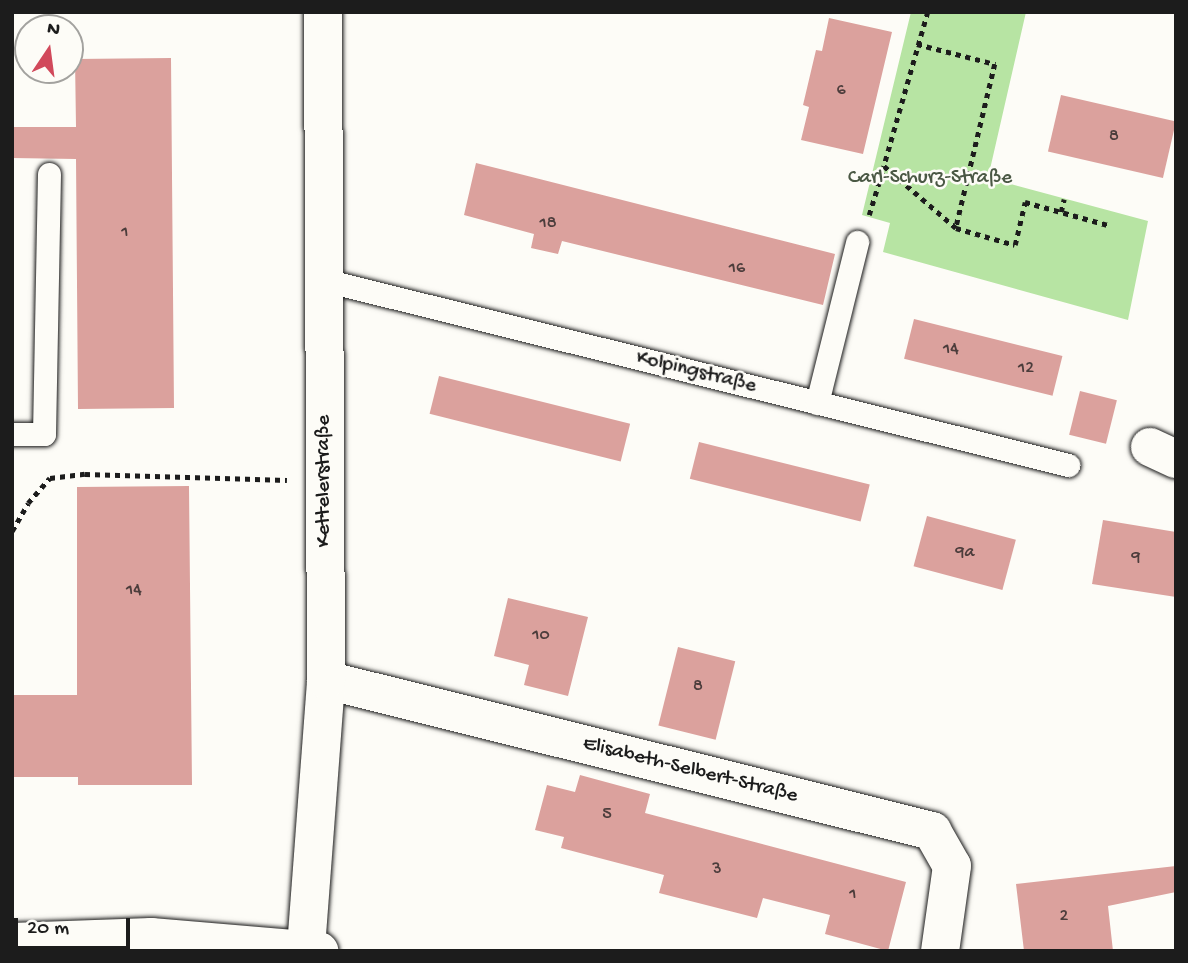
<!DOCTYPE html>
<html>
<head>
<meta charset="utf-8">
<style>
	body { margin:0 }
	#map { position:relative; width:1188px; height:963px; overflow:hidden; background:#fdfcf7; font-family:"Gochi Hand",sans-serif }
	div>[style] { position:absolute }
	.green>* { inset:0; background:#b7e4a3 }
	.building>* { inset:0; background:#dba19d; transform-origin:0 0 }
	.path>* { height:4.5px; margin-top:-2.25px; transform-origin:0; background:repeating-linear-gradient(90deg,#1c1c1c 0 5px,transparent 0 10px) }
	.roads { filter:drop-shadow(0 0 2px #1c1c1c) drop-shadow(0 0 2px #1c1c1c) }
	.service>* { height:23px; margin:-11.5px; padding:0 11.5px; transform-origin:11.5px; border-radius:11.5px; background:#fdfcf7 }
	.minor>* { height:38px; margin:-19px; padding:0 19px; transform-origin:19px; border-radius:19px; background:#fdfcf7 }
	.secondary>* { height:38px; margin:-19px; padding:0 19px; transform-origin:19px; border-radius:19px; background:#fdfcf7 }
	span { translate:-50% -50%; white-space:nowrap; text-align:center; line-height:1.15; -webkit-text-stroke:5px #fdfcf7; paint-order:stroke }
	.number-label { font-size:18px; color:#4c3d3c }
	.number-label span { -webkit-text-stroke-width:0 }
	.park-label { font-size:21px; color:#4a5844 }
	.street-label { font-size:21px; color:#1c1c1c }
	.frame { position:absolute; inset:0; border:14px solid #1c1c1c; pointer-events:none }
	.north { position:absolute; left:14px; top:14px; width:70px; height:70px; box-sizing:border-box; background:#fdfcf7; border:2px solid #a3a29f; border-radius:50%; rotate:13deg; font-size:19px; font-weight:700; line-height:28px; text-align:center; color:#1c1c1c }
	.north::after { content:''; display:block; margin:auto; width:24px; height:32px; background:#d1495b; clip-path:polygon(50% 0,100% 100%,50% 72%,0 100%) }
	.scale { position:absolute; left:14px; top:918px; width:116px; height:32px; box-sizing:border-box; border:4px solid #1c1c1c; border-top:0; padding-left:9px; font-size:21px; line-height:24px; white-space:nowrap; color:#1c1c1c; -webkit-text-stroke:5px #fdfcf7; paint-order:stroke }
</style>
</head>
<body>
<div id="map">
	<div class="green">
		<i style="clip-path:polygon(911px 12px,1026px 12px,988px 178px,1148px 221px,1128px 320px,883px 252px,890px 223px,862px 215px)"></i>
	</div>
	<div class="building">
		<i style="clip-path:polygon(829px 18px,892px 32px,863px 154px,801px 140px,809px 107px,803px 105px,816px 50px,822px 51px)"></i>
		<i style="clip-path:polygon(171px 58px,174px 408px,78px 409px,76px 159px,12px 158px,12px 127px,76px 127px,75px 59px)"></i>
		<i style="left:1061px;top:95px;width:118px;height:58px;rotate:13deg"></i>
		<i style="clip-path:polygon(476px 163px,835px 254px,823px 305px,562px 241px,558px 254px,531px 248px,534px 234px,464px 215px)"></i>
		<i style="left:914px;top:319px;width:153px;height:41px;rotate:14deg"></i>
		<i style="left:439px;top:376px;width:197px;height:39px;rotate:14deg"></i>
		<i style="left:1080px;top:391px;width:38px;height:45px;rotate:14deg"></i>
		<i style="left:699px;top:442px;width:176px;height:38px;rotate:14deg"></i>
		<i style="clip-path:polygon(189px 486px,192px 785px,78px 785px,78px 777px,12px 777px,12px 695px,77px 695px,77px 487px)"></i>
		<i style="left:927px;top:516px;width:92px;height:52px;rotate:15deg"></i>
		<i style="clip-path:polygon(1103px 520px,1176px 532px,1176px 597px,1092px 584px)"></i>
		<i style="clip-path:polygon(508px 598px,588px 617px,568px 696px,524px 685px,529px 665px,494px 656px)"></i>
		<i style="left:678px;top:647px;width:59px;height:81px;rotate:14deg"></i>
		<i style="clip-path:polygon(580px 775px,650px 794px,645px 813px,906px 882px,888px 951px,825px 934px,830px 915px,763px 898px,757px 918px,659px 893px,664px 875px,561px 848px,564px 837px,535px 830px,547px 785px,575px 792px)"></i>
		<i style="clip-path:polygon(1176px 866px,1176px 892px,1108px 906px,1113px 951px,1024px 951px,1016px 884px)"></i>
	</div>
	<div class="path">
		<i style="left:928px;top:12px;width:160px;rotate:105.9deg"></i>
		<i style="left:884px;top:166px;width:95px;rotate:40.7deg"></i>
		<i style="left:956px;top:228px;width:61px;rotate:16.1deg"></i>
		<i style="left:1015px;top:245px;width:44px;rotate:-76.9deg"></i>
		<i style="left:1025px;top:202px;width:86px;rotate:15.5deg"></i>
		<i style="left:917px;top:44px;width:81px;rotate:14.4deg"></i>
		<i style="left:995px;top:64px;width:169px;rotate:103.4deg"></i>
		<i style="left:1061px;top:212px;width:13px;rotate:-77deg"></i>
		<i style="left:869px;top:215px;width:51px;rotate:-73deg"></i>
		<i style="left:12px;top:531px;width:32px;rotate:-60deg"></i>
		<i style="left:28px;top:503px;width:33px;rotate:-49deg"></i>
		<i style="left:50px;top:478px;width:35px;rotate:-7deg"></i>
		<i style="left:85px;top:474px;width:202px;rotate:1.7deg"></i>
	</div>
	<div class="roads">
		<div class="service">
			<i style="left:324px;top:280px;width:767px;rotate:13.96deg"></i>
			<i style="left:817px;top:403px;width:166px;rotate:-76deg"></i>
			<i style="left:12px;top:434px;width:32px"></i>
			<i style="left:44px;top:434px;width:260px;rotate:-88.9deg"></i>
		</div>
		<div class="minor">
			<i style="left:1150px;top:447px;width:29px;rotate:25deg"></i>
			<i style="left:326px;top:680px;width:625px;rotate:13.99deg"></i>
			<i style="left:932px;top:831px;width:40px;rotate:60.3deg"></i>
			<i style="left:952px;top:866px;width:86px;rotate:98deg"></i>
			<i style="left:306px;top:948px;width:269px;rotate:-85.7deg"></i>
			<i style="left:326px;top:680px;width:668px;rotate:-90.26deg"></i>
		</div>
		<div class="secondary">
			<i style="left:12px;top:942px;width:139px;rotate:-2.1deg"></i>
			<i style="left:151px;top:937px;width:169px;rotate:4.8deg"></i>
		</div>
	</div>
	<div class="number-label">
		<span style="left:841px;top:91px">6</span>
		<span style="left:1114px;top:137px">8</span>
		<span style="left:548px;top:224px">18</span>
		<span style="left:125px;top:233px">1</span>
		<span style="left:737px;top:269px">16</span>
		<span style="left:951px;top:350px">14</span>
		<span style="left:1026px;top:369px">12</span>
		<span style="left:965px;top:553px">9a</span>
		<span style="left:1136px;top:558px">9</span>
		<span style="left:134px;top:591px">14</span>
		<span style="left:541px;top:636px">10</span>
		<span style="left:698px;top:687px">8</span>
		<span style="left:607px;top:815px">5</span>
		<span style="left:717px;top:870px">3</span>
		<span style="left:853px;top:895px">1</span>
		<span style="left:1064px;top:917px">2</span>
	</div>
	<div class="park-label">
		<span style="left:930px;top:179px">Carl-Schurz-Straße</span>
	</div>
	<div class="street-label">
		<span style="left:696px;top:373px;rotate:14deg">Kolpingstraße</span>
		<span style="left:325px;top:481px;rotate:-90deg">Kettelerstraße</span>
		<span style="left:690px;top:771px;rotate:14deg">Elisabeth-Selbert-Straße</span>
	</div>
	<div class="frame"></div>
	<div class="north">N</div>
	<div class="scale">20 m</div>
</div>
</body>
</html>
